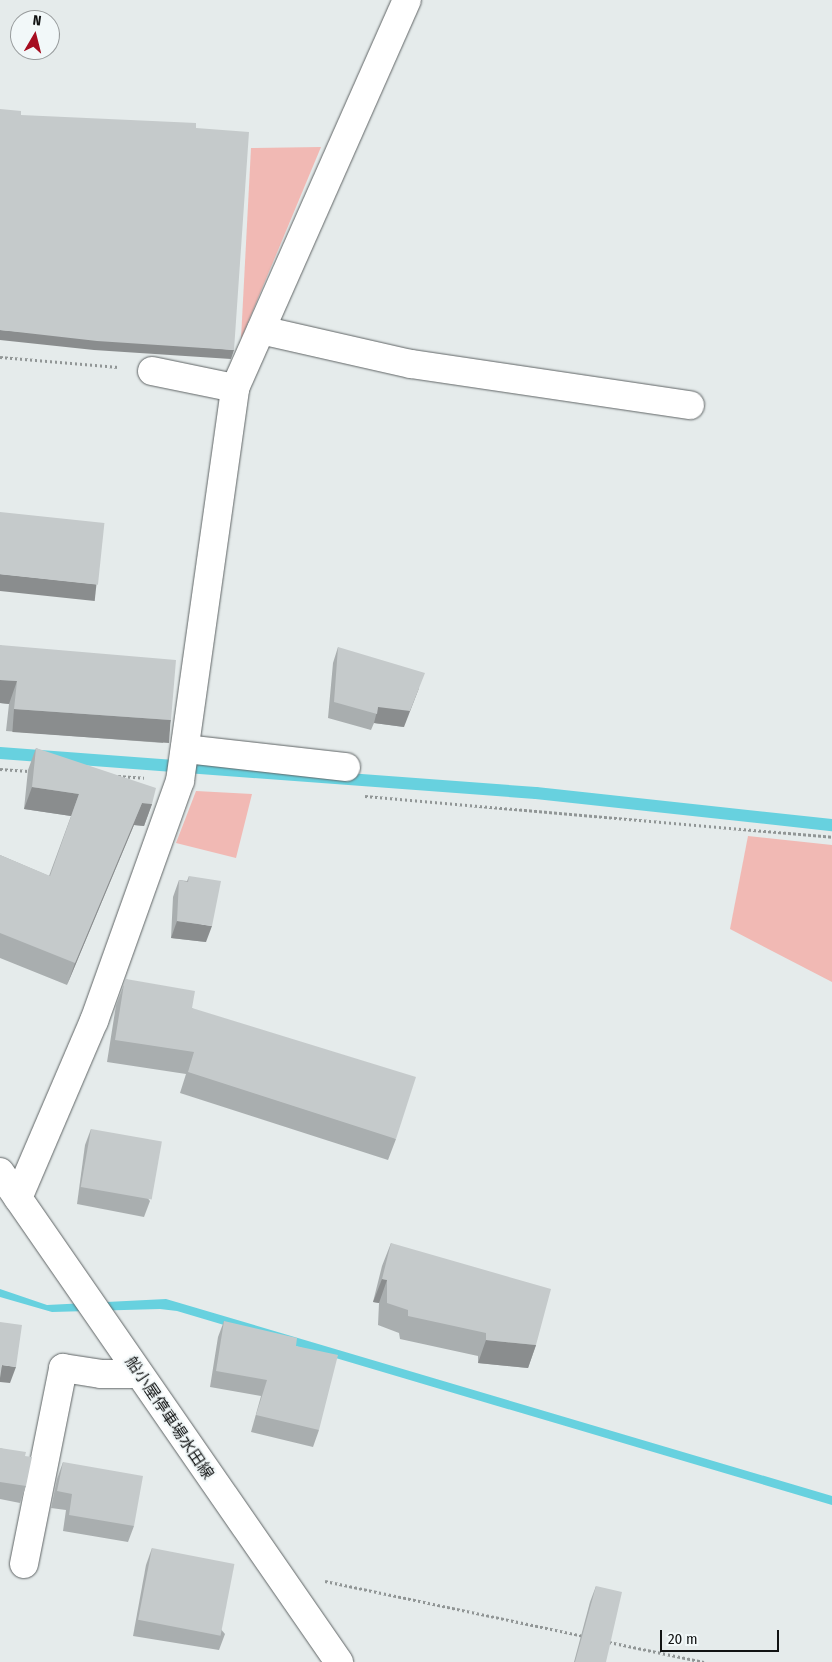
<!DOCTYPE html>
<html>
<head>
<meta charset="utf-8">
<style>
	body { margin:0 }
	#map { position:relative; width:832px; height:1662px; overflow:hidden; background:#e5ebeb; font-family:"Fira Sans Condensed","Noto Sans JP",sans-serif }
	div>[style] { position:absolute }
	.green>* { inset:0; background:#f1b9b4 }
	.water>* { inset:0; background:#67d1df }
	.stream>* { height:12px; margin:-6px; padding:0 6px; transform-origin:6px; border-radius:6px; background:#67d1df }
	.path>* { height:3px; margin-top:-1.5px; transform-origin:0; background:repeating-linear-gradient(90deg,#919696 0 2.5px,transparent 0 5px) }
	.roads { filter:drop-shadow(0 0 1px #5f6465) drop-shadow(0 0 1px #5f6465) }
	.minor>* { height:28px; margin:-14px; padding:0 14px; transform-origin:14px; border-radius:14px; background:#fff }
	.secondary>* { height:28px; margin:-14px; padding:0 14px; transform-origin:14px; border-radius:14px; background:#fff }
	.wall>* { inset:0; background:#a9aeaf }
	.shaded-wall>* { inset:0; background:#8a8d8e; transform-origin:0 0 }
	.building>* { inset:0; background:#c5cacb; transform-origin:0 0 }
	span { translate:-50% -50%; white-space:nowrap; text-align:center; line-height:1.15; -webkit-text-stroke:4px #f2f8f9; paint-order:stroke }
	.street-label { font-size:16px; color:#111313 }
	.north { position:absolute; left:10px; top:10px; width:50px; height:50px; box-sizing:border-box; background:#f2f8f9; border:1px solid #989c9d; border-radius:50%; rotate:8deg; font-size:14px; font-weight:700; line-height:20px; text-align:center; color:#111313 }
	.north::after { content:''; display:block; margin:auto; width:18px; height:22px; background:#a60d20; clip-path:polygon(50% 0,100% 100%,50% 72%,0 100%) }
	.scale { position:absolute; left:660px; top:1630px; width:119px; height:22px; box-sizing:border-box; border:2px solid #111313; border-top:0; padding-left:6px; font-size:15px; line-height:18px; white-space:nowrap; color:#111313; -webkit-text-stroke:4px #f2f8f9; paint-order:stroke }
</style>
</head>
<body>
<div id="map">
	<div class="green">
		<i style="clip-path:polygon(321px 147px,241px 339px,251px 148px)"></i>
		<i style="clip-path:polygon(196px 791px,252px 794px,236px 858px,176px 843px)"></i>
		<i style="clip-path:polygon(748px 836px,832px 845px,832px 982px,730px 929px)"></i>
	</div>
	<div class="water">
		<i style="clip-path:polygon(0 1289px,47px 1305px,166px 1299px,832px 1496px,832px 1505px,177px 1311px,160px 1309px,52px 1312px,0 1297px)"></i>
	</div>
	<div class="stream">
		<i style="left:0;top:753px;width:537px;rotate:4.27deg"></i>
		<i style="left:536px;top:793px;width:298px;rotate:6.2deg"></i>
	</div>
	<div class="path">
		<i style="left:0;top:357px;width:119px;rotate:4.8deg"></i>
		<i style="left:0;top:769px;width:32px;rotate:4deg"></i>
		<i style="left:118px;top:776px;width:26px;rotate:4deg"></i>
		<i style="left:365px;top:796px;width:469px;rotate:5deg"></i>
		<i style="left:325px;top:1581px;width:264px;rotate:12deg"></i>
		<i style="left:609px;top:1642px;width:97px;rotate:11.9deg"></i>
	</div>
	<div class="roads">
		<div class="minor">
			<i style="left:261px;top:330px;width:154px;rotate:12.8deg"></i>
			<i style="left:411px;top:364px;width:282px;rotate:8.4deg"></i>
			<i style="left:152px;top:371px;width:85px;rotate:11.6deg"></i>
			<i style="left:185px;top:749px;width:162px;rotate:6.4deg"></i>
			<i style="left:18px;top:1198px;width:193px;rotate:-66.8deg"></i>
			<i style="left:94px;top:1021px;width:255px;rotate:-70.3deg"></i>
			<i style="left:180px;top:781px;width:397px;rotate:-82deg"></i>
			<i style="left:235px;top:388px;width:424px;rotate:-66.1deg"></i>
			<i style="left:24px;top:1564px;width:200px;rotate:-78.7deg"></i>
			<i style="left:63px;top:1368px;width:38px;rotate:9deg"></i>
			<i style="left:101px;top:1374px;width:38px"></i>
		</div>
		<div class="secondary">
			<i style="left:0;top:1172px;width:596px;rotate:55.32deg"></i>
		</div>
	</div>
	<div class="wall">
		<i style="clip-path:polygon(0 645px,171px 720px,163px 743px,6px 731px,9px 704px,0 703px)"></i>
		<i style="clip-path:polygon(338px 647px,404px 727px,374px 723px,371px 730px,328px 718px,333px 663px)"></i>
		<i style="clip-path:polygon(36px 748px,152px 804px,144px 826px,134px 825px,67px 985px,0 958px,0 855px,49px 876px,71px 816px,24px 809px,28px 770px)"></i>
		<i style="clip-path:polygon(189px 876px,206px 942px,171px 938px,173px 897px,179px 880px,187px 881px)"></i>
		<i style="clip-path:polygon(126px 979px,192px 1008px,396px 1139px,388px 1160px,180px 1093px,186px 1074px,107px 1062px,116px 1005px)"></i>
		<i style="clip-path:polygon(91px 1129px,150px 1201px,144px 1217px,77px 1204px,85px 1145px)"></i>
		<i style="clip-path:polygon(391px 1243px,536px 1345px,528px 1368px,478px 1363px,478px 1356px,400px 1339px,399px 1333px,378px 1325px,379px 1303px,373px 1302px,382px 1266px)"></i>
		<i style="clip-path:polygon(224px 1321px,296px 1346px,319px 1430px,313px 1447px,251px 1432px,261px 1396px,210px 1387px,218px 1337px)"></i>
		<i style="clip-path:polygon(0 1448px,25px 1456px,26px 1486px,20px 1503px,0 1499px)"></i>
		<i style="clip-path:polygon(63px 1462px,134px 1526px,128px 1542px,63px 1531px,66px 1510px,51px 1508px,57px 1479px)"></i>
		<i style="clip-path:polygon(152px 1548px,225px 1634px,219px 1650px,133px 1636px,146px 1565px)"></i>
		<i style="clip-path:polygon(596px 1586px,606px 1662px,574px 1662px,590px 1602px)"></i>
	</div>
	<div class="shaded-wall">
		<i style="clip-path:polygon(0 330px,234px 350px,231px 359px,94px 350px,0 340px)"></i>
		<i style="left:0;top:574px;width:97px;height:17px;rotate:6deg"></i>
		<i style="clip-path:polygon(0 680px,17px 681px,9px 704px,0 703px)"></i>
		<i style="clip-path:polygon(419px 688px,404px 727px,374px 723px,378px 707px)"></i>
		<i style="left:14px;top:709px;width:157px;height:23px;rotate:4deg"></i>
		<i style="clip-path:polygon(32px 787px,79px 794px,71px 816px,24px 809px)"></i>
		<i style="clip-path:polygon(142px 803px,152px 804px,144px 826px,134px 825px,67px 985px,75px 963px)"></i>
		<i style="clip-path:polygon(177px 921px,212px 926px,206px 942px,171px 938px)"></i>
		<i style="clip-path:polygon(382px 1279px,387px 1280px,379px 1303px,373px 1302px)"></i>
		<i style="clip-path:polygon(486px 1340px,536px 1345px,528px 1368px,478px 1363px)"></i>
		<i style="clip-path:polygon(2px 1365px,16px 1367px,10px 1383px,0 1382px,0 1370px)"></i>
	</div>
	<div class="building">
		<i style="clip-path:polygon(0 109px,21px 111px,21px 115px,196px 123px,196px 128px,249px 132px,234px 350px,97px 341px,0 330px)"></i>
		<i style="left:0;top:512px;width:105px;height:62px;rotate:6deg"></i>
		<i style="clip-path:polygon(0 645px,176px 660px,171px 720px,14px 709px,17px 681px,0 680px)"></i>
		<i style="clip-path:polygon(338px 647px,425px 673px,410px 711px,378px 707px,377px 714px,334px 702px)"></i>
		<i style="clip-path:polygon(36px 748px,156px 788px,152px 804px,142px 803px,75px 963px,0 933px,0 855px,50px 876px,79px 794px,32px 787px)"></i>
		<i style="clip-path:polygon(189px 876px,221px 881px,212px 926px,177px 921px,179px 880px,188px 882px)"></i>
		<i style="clip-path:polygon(126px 979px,195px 991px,192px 1008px,416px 1077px,396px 1139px,188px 1072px,194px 1052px,115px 1040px,124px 984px)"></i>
		<i style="left:91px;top:1129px;width:72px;height:59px;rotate:10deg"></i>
		<i style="clip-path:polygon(391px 1243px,551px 1289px,536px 1345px,486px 1340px,486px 1333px,408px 1316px,408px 1310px,387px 1303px,387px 1280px,382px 1279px)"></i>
		<i style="clip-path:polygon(224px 1321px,297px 1338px,296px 1346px,338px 1355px,319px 1430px,256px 1415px,267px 1380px,216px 1371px)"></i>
		<i style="clip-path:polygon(0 1322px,22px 1325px,16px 1367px,2px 1365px,0 1378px)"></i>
		<i style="clip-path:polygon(0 1448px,26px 1452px,25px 1456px,32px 1457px,26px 1486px,0 1482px)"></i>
		<i style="clip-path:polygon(63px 1462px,143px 1476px,134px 1526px,69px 1515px,72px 1494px,57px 1491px)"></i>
		<i style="left:152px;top:1548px;width:84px;height:73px;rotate:11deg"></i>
		<i style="clip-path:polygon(596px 1586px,622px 1592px,606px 1662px,575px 1662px)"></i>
	</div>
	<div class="street-label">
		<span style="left:169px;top:1418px;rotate:56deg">船小屋停車場水田線</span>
	</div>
	<div class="north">N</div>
	<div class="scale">20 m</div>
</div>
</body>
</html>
